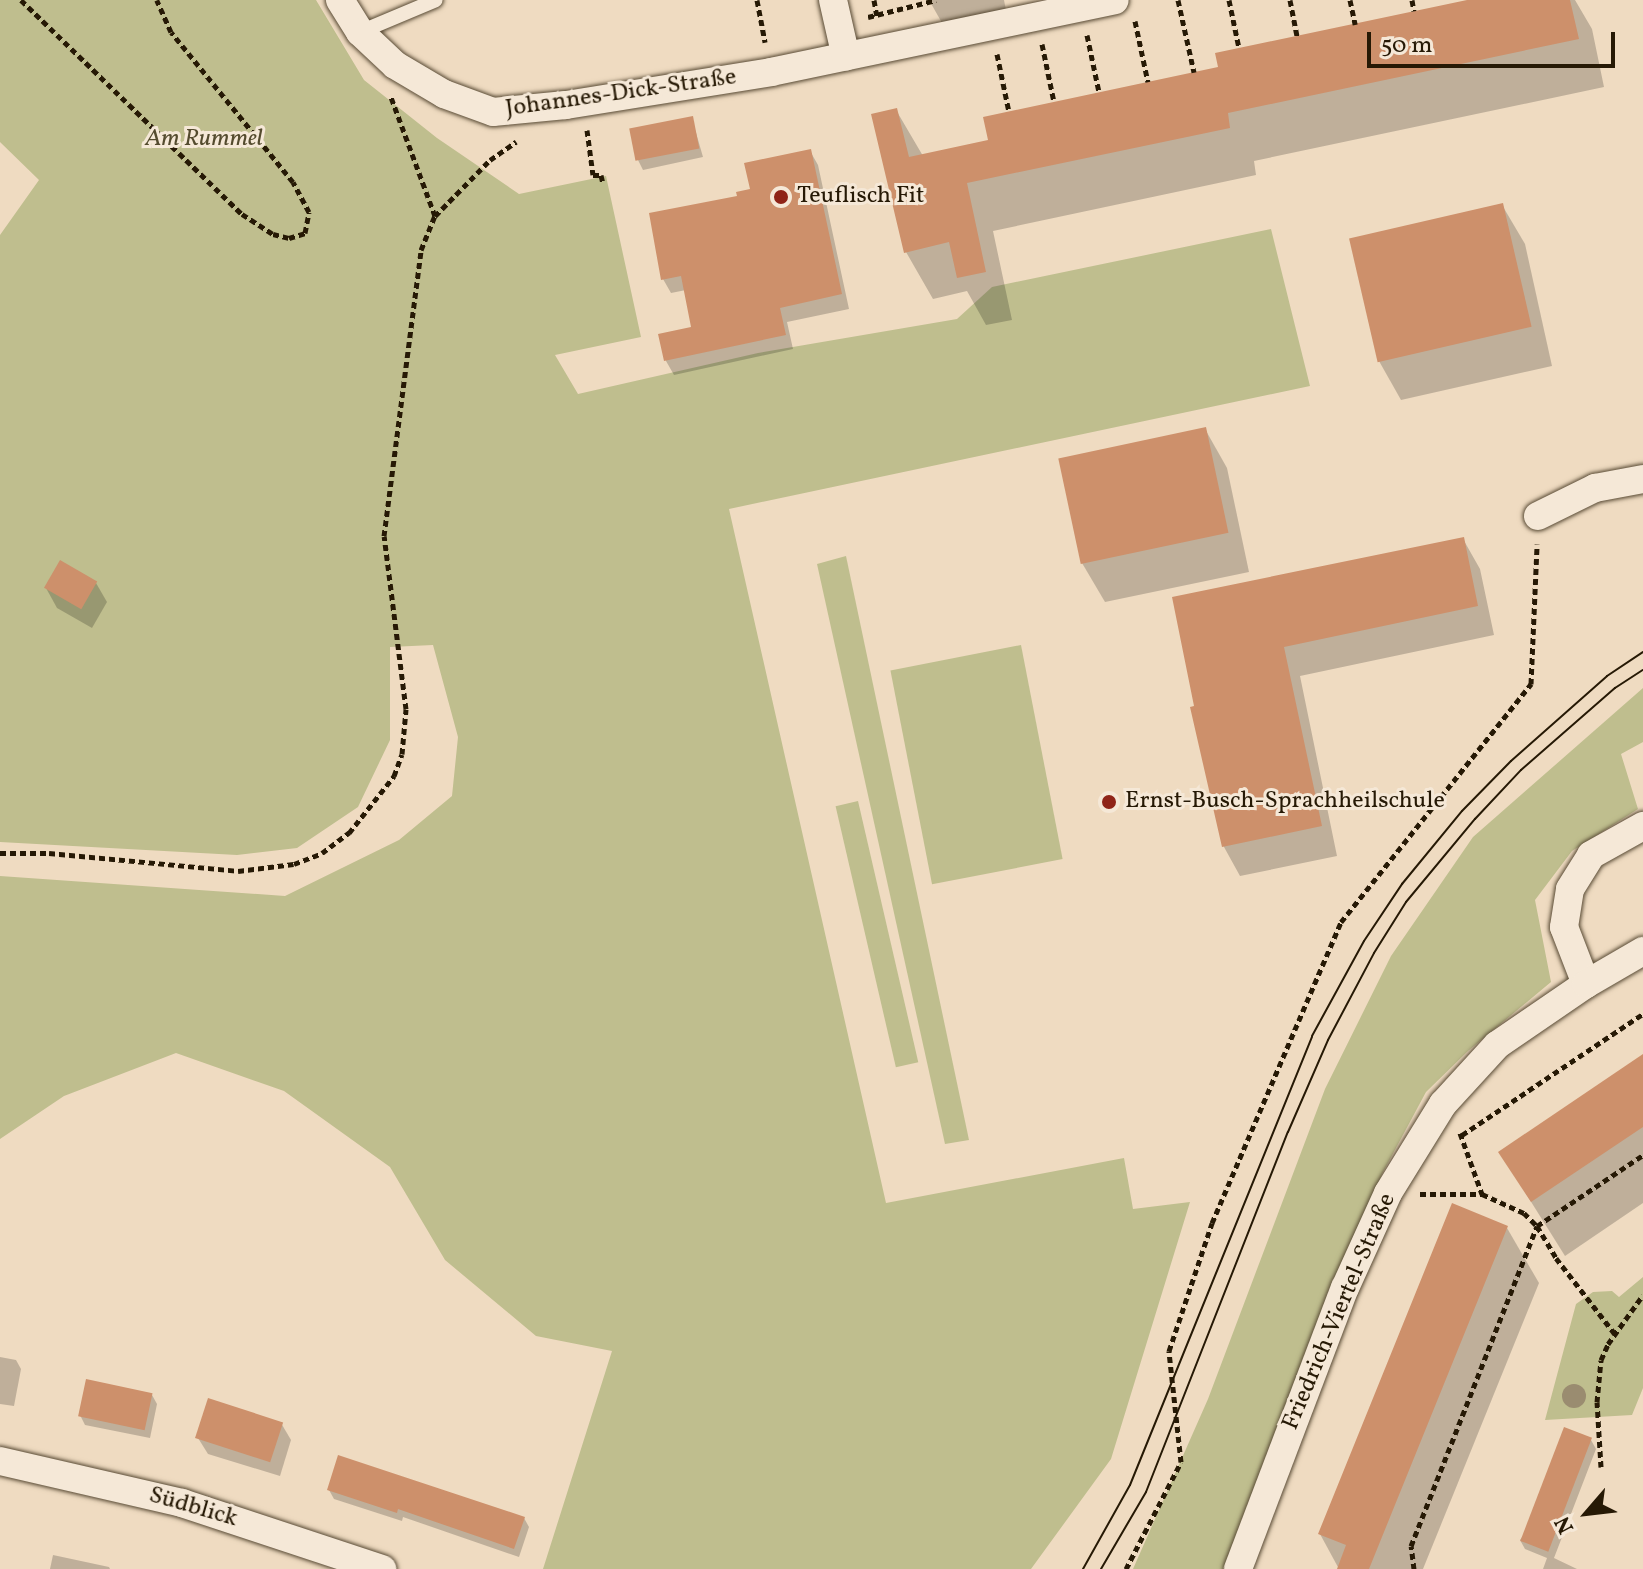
<!DOCTYPE html>
<html>
<head>
<meta charset="utf-8">
<style>
	body { margin:0 }
	#map { position:relative; width:1643px; height:1569px; overflow:hidden; background:#efdbc1; font-family:Vollkorn,serif }
	div>[style] { position:absolute }
	.green>* { inset:0; background:#bfbe8e; transform-origin:0 0 }
	.shadow>* { inset:0; background:#0003 }
	.building>* { inset:0; background:#cd906b; transform-origin:0 0 }
	.path>* { height:5px; margin-top:-2.5px; transform-origin:0; background:repeating-linear-gradient(90deg,#261905 0 6px,transparent 0 10px) }
	.roads { filter:drop-shadow(0 0 2px #584a34) drop-shadow(0 0 2px #584a34) }
	.service>* { height:14px; margin:-7px; padding:0 7px; transform-origin:7px; border-radius:7px; background:#f5e8d7 }
	.minor>* { height:28px; margin:-14px; padding:0 14px; transform-origin:14px; border-radius:14px; background:#f5e8d7 }
	.tram>* { height:2px; margin:-1px; padding:0 1px; transform-origin:1px; border-radius:1px; background:#261905 }
	.trees>* { width:24px; height:24px; margin:-12px; border-radius:50%; background:#9a8c70 }
	.dots>* { width:22px; height:22px; translate:-50% -50%; box-sizing:border-box; border:4px solid #f5e8d7; border-radius:50% }
	span { translate:-50% -50%; white-space:nowrap; text-align:center; line-height:1.15; -webkit-text-stroke:6px #f5e8d7; paint-order:stroke }
	.street-label { font-size:24px; color:#261905 }
	.park-label { font-size:24px; color:#544b2e; font-style:italic }
	.poi-label { font-size:24px; color:#261905 }
	.left { translate:0 -50%; text-align:left }
	.north { position:absolute; left:1547px; top:1473px; width:80px; height:80px; -webkit-text-stroke:6px #f5e8d7; paint-order:stroke; rotate:242deg; font-size:22px; font-weight:700; line-height:32px; text-align:center; color:#261905 }
	.north::after { content:''; display:block; margin:auto; width:28px; height:36px; background:#261905; clip-path:polygon(50% 0,100% 100%,50% 72%,0 100%) }
	.scale { position:absolute; left:1367px; top:32px; width:248px; height:36px; box-sizing:border-box; border:4px solid #261905; border-top:0; padding-left:10px; font-size:24px; line-height:28px; white-space:nowrap; color:#261905; -webkit-text-stroke:6px #f5e8d7; paint-order:stroke }
</style>
</head>
<body>
<div id="map">
	<div class="green">
		<i style="clip-path:polygon(0 0,316px 0,364px 80px,437px 138px,519px 194px,606px 176px,641px 337px,555px 355px,578px 394px,758px 353px,957px 319px,992px 287px,1271px 229px,1310px 386px,729px 509px,886px 1203px,1124px 1158px,1133px 1209px,1190px 1202px,1111px 1459px,1031px 1569px,543px 1569px,612px 1351px,536px 1336px,445px 1260px,390px 1167px,284px 1091px,176px 1053px,64px 1096px,0 1139px,0 876px,285px 896px,399px 840px,452px 796px,458px 737px,433px 645px,390px 647px,390px 740px,358px 807px,297px 848px,237px 855px,0 842px,0 235px,39px 180px,0 142px)"></i>
		<i style="clip-path:polygon(846px 556px,969px 1140px,945px 1144px,817px 564px)"></i>
		<i style="left:1021px;top:645px;width:218px;height:133px;rotate:79deg"></i>
		<i style="clip-path:polygon(1643px 688px,1643px 742px,1621px 754px,1638px 809px,1572px 851px,1535px 900px,1551px 982px,1468px 1051px,1426px 1092px,1382px 1174px,1224px 1569px,1133px 1569px,1208px 1399px,1325px 1089px,1391px 956px,1473px 837px)"></i>
		<i style="left:858px;top:801px;width:268px;height:23px;rotate:77deg"></i>
		<i style="clip-path:polygon(1643px 1277px,1643px 1388px,1632px 1415px,1545px 1420px,1576px 1304px,1593px 1292px,1612px 1291px,1619px 1297px)"></i>
	</div>
	<div class="shadow">
		<i style="clip-path:polygon(929px 0,1004px 0,1010px 31px,954px 44px)"></i>
		<i style="clip-path:polygon(1476px 0,1575px 0,1592px 29px,1604px 87px,1254px 161px,1256px 175px,993px 231px,1012px 320px,986px 325px,967px 291px,933px 299px,906px 252px,896px 110px,923px 156px,990px 142px,1220px 69px)"></i>
		<i style="clip-path:polygon(692px 119px,703px 157px,643px 170px,638px 160px)"></i>
		<i style="clip-path:polygon(810px 151px,818px 165px,849px 309px,787px 322px,793px 349px,674px 375px,666px 361px,661px 335px,693px 328px,686px 290px,671px 293px,663px 279px,740px 198px)"></i>
		<i style="clip-path:polygon(1502px 205px,1525px 244px,1552px 366px,1401px 400px,1379px 361px,1351px 239px)"></i>
		<i style="clip-path:polygon(1205px 429px,1227px 468px,1249px 572px,1105px 602px,1082px 563px,1061px 459px)"></i>
		<i style="clip-path:polygon(1463px 539px,1480px 569px,1494px 635px,1300px 676px,1337px 856px,1240px 876px,1224px 847px,1192px 708px,1196px 707px,1174px 599px)"></i>
		<i style="clip-path:polygon(96px 583px,107px 602px,92px 628px,57px 608px,46px 588px)"></i>
		<i style="clip-path:polygon(1643px 1057px,1643px 1203px,1565px 1256px,1500px 1152px)"></i>
		<i style="clip-path:polygon(1507px 1228px,1539px 1283px,1423px 1569px,1339px 1569px,1320px 1534px)"></i>
		<i style="clip-path:polygon(0 1357px,16px 1360px,21px 1369px,14px 1406px,0 1404px)"></i>
		<i style="clip-path:polygon(152px 1395px,157px 1404px,150px 1438px,85px 1425px,80px 1415px)"></i>
		<i style="clip-path:polygon(281px 1423px,291px 1440px,280px 1476px,208px 1454px,198px 1438px)"></i>
		<i style="clip-path:polygon(1591px 1440px,1596px 1449px,1554px 1558px,1577px 1569px,1543px 1569px,1547px 1558px,1525px 1549px,1520px 1540px)"></i>
		<i style="clip-path:polygon(329px 1490px,524px 1518px,529px 1527px,519px 1557px,403px 1517px,402px 1521px,334px 1499px)"></i>
		<i style="clip-path:polygon(53px 1555px,109px 1567px,110px 1569px,50px 1569px)"></i>
	</div>
	<div class="building">
		<i style="clip-path:polygon(1467px 0,1570px 0,1579px 39px,1228px 113px,1230px 128px,967px 183px,986px 272px,957px 278px,949px 242px,904px 253px,871px 114px,897px 108px,909px 157px,988px 140px,983px 117px,1218px 67px,1215px 53px)"></i>
		<i style="left:693px;top:116px;width:33px;height:65px;rotate:79deg"></i>
		<i style="clip-path:polygon(811px 149px,842px 294px,780px 308px,786px 335px,664px 361px,658px 334px,691px 327px,681px 276px,661px 280px,649px 213px,737px 196px,736px 192px,750px 189px,744px 163px)"></i>
		<i style="left:1503px;top:203px;width:127px;height:158px;rotate:77deg"></i>
		<i style="left:1206px;top:427px;width:108px;height:151px;rotate:78deg"></i>
		<i style="clip-path:polygon(1464px 537px,1478px 606px,1284px 647px,1322px 826px,1222px 847px,1190px 707px,1194px 706px,1172px 597px)"></i>
		<i style="left:60px;top:560px;width:43px;height:32px;rotate:30deg"></i>
		<i style="clip-path:polygon(1643px 1054px,1643px 1127px,1531px 1202px,1498px 1152px)"></i>
		<i style="clip-path:polygon(1452px 1203px,1508px 1226px,1369px 1569px,1337px 1569px,1346px 1545px,1318px 1534px)"></i>
		<i style="left:86px;top:1379px;width:68px;height:38px;rotate:12deg"></i>
		<i style="left:208px;top:1398px;width:79px;height:42px;rotate:18deg"></i>
		<i style="left:1564px;top:1427px;width:30px;height:122px;rotate:21deg"></i>
		<i style="clip-path:polygon(338px 1455px,525px 1517px,514px 1549px,398px 1509px,397px 1513px,327px 1490px)"></i>
	</div>
	<div class="path">
		<i style="left:21px;top:0;width:308px;rotate:44.1deg"></i>
		<i style="left:242px;top:214px;width:37px;rotate:33deg"></i>
		<i style="left:273px;top:234px;width:16px;rotate:14deg"></i>
		<i style="left:289px;top:238px;width:17px;rotate:-17deg"></i>
		<i style="left:305px;top:233px;width:21px;rotate:-79deg"></i>
		<i style="left:309px;top:212px;width:34px;rotate:-118deg"></i>
		<i style="left:293px;top:182px;width:193px;rotate:-129.1deg"></i>
		<i style="left:171px;top:32px;width:35px;rotate:-114deg"></i>
		<i style="left:757px;top:0;width:43px;rotate:79.2deg"></i>
		<i style="left:874px;top:0;width:17px;rotate:80deg"></i>
		<i style="left:1178px;top:0;width:74px;rotate:77.5deg"></i>
		<i style="left:1229px;top:0;width:49px;rotate:78.2deg"></i>
		<i style="left:1290px;top:0;width:37px;rotate:79deg"></i>
		<i style="left:1350px;top:0;width:25px;rotate:78deg"></i>
		<i style="left:1412px;top:0;width:11px;rotate:80deg"></i>
		<i style="left:868px;top:17px;width:70px;rotate:-14deg"></i>
		<i style="left:1135px;top:21px;width:62px;rotate:78deg"></i>
		<i style="left:1087px;top:35px;width:58px;rotate:78.1deg"></i>
		<i style="left:1042px;top:44px;width:59px;rotate:78.3deg"></i>
		<i style="left:997px;top:54px;width:59px;rotate:78.3deg"></i>
		<i style="left:587px;top:130px;width:45px;rotate:82.4deg"></i>
		<i style="left:593px;top:175px;width:8px"></i>
		<i style="left:601px;top:175px;width:9px;rotate:77deg"></i>
		<i style="left:435px;top:216px;width:78px;rotate:-45.5deg"></i>
		<i style="left:490px;top:160px;width:32px;rotate:-35deg"></i>
		<i style="left:0;top:853px;width:49px"></i>
		<i style="left:49px;top:853px;width:190px;rotate:5.4deg"></i>
		<i style="left:238px;top:871px;width:56px;rotate:-7.1deg"></i>
		<i style="left:294px;top:864px;width:30px;rotate:-21deg"></i>
		<i style="left:322px;top:853px;width:34px;rotate:-37deg"></i>
		<i style="left:349px;top:833px;width:73px;rotate:-51.7deg"></i>
		<i style="left:394px;top:776px;width:23px;rotate:-70deg"></i>
		<i style="left:402px;top:754px;width:45px;rotate:-84.9deg"></i>
		<i style="left:406px;top:709px;width:174px;rotate:-97.2deg"></i>
		<i style="left:384px;top:536px;width:288px;rotate:-82.6deg"></i>
		<i style="left:421px;top:250px;width:37px;rotate:-68deg"></i>
		<i style="left:435px;top:216px;width:127px;rotate:-110.3deg"></i>
		<i style="left:1460px;top:1133px;width:65px;rotate:70.2deg"></i>
		<i style="left:1482px;top:1194px;width:46px;rotate:24.3deg"></i>
		<i style="left:1524px;top:1213px;width:18px;rotate:45deg"></i>
		<i style="left:1537px;top:1226px;width:37px;rotate:59deg"></i>
		<i style="left:1556px;top:1258px;width:96px;rotate:52.2deg"></i>
		<i style="left:1462px;top:1135px;width:218px;rotate:-33.8deg"></i>
		<i style="left:1420px;top:1194px;width:62px"></i>
		<i style="left:1601px;top:1467px;width:65px;rotate:-93.5deg"></i>
		<i style="left:1597px;top:1402px;width:42px;rotate:-84.6deg"></i>
		<i style="left:1601px;top:1360px;width:17px;rotate:-66deg"></i>
		<i style="left:1608px;top:1344px;width:60px;rotate:-54.5deg"></i>
		<i style="left:1126px;top:1569px;width:120px;rotate:-62.8deg"></i>
		<i style="left:1181px;top:1462px;width:112px;rotate:-96.2deg"></i>
		<i style="left:1169px;top:1351px;width:135px;rotate:-71.4deg"></i>
		<i style="left:1212px;top:1223px;width:327px;rotate:-66.8deg"></i>
		<i style="left:1341px;top:922px;width:305px;rotate:-51.4deg"></i>
		<i style="left:1531px;top:684px;width:140px;rotate:-87.5deg"></i>
		<i style="left:1414px;top:1569px;width:23px;rotate:-97deg"></i>
		<i style="left:1411px;top:1546px;width:344px;rotate:-68.5deg"></i>
		<i style="left:1537px;top:1226px;width:128px;rotate:-33.8deg"></i>
	</div>
	<div class="roads">
		<div class="service">
			<i style="left:360px;top:32px;width:82px;rotate:-22.8deg"></i>
		</div>
		<div class="minor">
			<i style="left:340px;top:0;width:38px;rotate:58deg"></i>
			<i style="left:360px;top:32px;width:48px;rotate:43.3deg"></i>
			<i style="left:395px;top:65px;width:57px;rotate:30.6deg"></i>
			<i style="left:444px;top:94px;width:52px;rotate:20.2deg"></i>
			<i style="left:493px;top:112px;width:73px;rotate:-5.5deg"></i>
			<i style="left:566px;top:105px;width:208px;rotate:-9.1deg"></i>
			<i style="left:771px;top:72px;width:351px;rotate:-11.8deg"></i>
			<i style="left:833px;top:0;width:58px;rotate:77.2deg"></i>
			<i style="left:1538px;top:516px;width:64px;rotate:-26.2deg"></i>
			<i style="left:1595px;top:488px;width:49px;rotate:-10.6deg"></i>
			<i style="left:1586px;top:984px;width:61px;rotate:-111.1deg"></i>
			<i style="left:1564px;top:927px;width:38px;rotate:-81deg"></i>
			<i style="left:1570px;top:889px;width:40px;rotate:-58deg"></i>
			<i style="left:1591px;top:855px;width:60px;rotate:-29.1deg"></i>
			<i style="left:0;top:1461px;width:187px;rotate:13deg"></i>
			<i style="left:182px;top:1503px;width:211px;rotate:18.3deg"></i>
			<i style="left:1238px;top:1569px;width:301px;rotate:-69.2deg"></i>
			<i style="left:1345px;top:1288px;width:104px;rotate:-65.6deg"></i>
			<i style="left:1388px;top:1193px;width:105px;rotate:-58.3deg"></i>
			<i style="left:1443px;top:1104px;width:80px;rotate:-47.5deg"></i>
			<i style="left:1497px;top:1045px;width:108px;rotate:-34.4deg"></i>
			<i style="left:1586px;top:984px;width:66px;rotate:-30.1deg"></i>
		</div>
	</div>
	<div class="tram">
		<i style="left:1083px;top:1569px;width:96px;rotate:-60.8deg"></i>
		<i style="left:1130px;top:1485px;width:484px;rotate:-67.9deg"></i>
		<i style="left:1312px;top:1036px;width:108px;rotate:-61.3deg"></i>
		<i style="left:1364px;top:941px;width:69px;rotate:-56.3deg"></i>
		<i style="left:1402px;top:884px;width:94px;rotate:-50.6deg"></i>
		<i style="left:1462px;top:811px;width:70px;rotate:-45.6deg"></i>
		<i style="left:1511px;top:761px;width:128px;rotate:-41.5deg"></i>
		<i style="left:1607px;top:676px;width:43px;rotate:-33.7deg"></i>
		<i style="left:1101px;top:1569px;width:89px;rotate:-59.7deg"></i>
		<i style="left:1146px;top:1492px;width:387px;rotate:-68.5deg"></i>
		<i style="left:1288px;top:1132px;width:100px;rotate:-66.5deg"></i>
		<i style="left:1328px;top:1040px;width:98px;rotate:-62.1deg"></i>
		<i style="left:1374px;top:953px;width:60px;rotate:-57.9deg"></i>
		<i style="left:1406px;top:902px;width:108px;rotate:-50.3deg"></i>
		<i style="left:1475px;top:819px;width:67px;rotate:-46.8deg"></i>
		<i style="left:1521px;top:770px;width:125px;rotate:-41.1deg"></i>
		<i style="left:1615px;top:688px;width:33px;rotate:-33deg"></i>
	</div>
	<div class="trees">
		<i style="left:1574px;top:1396px"></i>
	</div>
	<div class="dots">
		<i style="left:781px;top:197px;background:#8f2418"></i>
		<i style="left:1109px;top:802px;background:#8f2418"></i>
	</div>
	<div class="street-label">
		<span style="left:621px;top:94px;rotate:-8deg">Johannes-Dick-Straße</span>
		<span style="left:1340px;top:1312px;rotate:-67deg">Friedrich-Viertel-Straße</span>
		<span style="left:193px;top:1508px;rotate:16deg">Südblick</span>
	</div>
	<div class="park-label">
		<span style="left:204px;top:140px">Am Rummel</span>
	</div>
	<div class="poi-label">
		<span class="left" style="left:797px;top:197px">Teuflisch Fit</span>
		<span class="left" style="left:1125px;top:802px">Ernst-Busch-Sprachheilschule</span>
	</div>
	<div class="north">N</div>
	<div class="scale">50 m</div>
</div>
</body>
</html>
